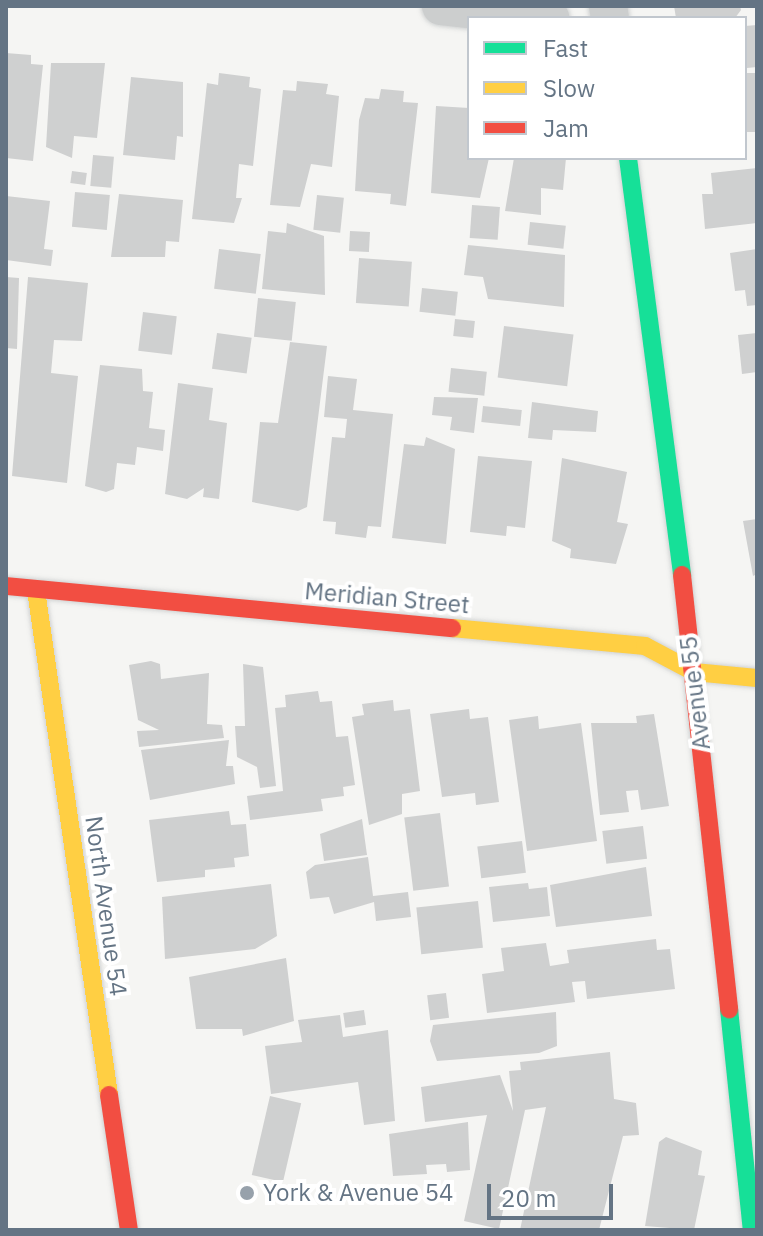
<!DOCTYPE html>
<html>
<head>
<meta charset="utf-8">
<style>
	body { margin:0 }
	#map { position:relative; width:763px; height:1236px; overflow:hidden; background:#f5f5f3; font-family:"IBM Plex Sans",sans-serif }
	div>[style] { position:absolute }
	.building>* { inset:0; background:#cfd0d0; transform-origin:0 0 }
	.roads { filter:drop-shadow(0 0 2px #d1d3d3) drop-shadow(0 0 2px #d1d3d3) }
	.street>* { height:38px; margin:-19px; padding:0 19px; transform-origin:19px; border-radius:19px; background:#cccece }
	.fast>* { height:18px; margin:-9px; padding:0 9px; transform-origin:9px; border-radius:9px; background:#16e098 }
	.slow>* { height:18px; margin:-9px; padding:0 9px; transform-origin:9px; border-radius:9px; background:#ffcf43 }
	.jam>* { height:18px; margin:-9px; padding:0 9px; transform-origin:9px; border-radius:9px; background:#f24e42 }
	.dots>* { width:22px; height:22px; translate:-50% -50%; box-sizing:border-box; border:4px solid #fff; border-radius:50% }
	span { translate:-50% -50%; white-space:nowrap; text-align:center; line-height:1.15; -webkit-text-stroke:8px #fff; paint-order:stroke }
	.street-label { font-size:24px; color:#647484 }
	.poi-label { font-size:24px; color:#647484 }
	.left { translate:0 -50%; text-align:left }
	.frame { position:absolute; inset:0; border:8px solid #647484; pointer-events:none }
	.legend { position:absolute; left:467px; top:16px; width:280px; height:144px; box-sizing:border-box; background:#fff; border:2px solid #c1c7ce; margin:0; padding:10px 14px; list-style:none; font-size:24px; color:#647484 }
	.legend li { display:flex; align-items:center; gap:16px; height:40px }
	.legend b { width:40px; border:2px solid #c1c7ce }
	.scale { position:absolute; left:487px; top:1184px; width:126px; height:36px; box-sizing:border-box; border:4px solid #647484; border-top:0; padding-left:10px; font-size:24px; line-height:28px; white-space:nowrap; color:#647484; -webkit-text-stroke:6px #fff; paint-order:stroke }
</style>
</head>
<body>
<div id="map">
	<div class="building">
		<i style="clip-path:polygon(674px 6px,740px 6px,741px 10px,735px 18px,676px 18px)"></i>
		<i style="clip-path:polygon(757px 25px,757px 67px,747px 68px,745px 26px)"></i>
		<i style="clip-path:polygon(6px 53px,31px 55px,31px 64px,43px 65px,33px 161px,6px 158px)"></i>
		<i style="clip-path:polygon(51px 63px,105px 63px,97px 138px,74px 136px,72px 158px,46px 147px)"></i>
		<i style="clip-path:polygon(219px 73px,250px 77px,249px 87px,261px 89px,253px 166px,239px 164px,236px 198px,242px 198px,234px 223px,192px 219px,207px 83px,218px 85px)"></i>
		<i style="left:757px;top:73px;width:59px;height:12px;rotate:90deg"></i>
		<i style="clip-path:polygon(131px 77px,183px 82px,183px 137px,177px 136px,175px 160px,123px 155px)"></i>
		<i style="clip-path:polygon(297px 81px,328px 84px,326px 94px,339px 96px,332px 167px,311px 164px,300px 207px,270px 205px,283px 90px,296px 91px)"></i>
		<i style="clip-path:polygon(381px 89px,404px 91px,403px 102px,418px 103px,406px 206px,390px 204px,391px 194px,355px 191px,359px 120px,365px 98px,379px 99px)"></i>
		<i style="clip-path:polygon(436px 106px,469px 108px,469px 158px,489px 158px,480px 198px,431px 193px)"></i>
		<i style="left:93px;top:155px;width:21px;height:31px;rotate:5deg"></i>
		<i style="clip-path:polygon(514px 158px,566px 158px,563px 190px,541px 188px,541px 215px,505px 211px)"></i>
		<i style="clip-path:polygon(757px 168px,757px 223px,705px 229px,702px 194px,713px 194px,711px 173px)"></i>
		<i style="left:72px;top:171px;width:15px;height:12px;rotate:8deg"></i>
		<i style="left:75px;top:192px;width:35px;height:35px;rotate:5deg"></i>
		<i style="clip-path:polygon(119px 194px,183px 200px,179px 242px,166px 241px,165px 257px,111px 257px)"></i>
		<i style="left:317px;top:195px;width:27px;height:35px;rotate:6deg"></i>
		<i style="clip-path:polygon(6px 196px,50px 201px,44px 249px,53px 250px,51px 266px,6px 260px)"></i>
		<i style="left:472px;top:205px;width:28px;height:33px;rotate:4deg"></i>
		<i style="left:530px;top:222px;width:36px;height:23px;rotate:6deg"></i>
		<i style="clip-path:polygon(287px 223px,324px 236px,325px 295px,262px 289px,268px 231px,286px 233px)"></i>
		<i style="left:350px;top:231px;width:20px;height:20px;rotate:3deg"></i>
		<i style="clip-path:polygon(468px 245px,565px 255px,564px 307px,488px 299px,483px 277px,464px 275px)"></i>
		<i style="left:219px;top:249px;width:42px;height:40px;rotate:7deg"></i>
		<i style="clip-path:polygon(757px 249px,757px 305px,747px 306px,745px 290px,735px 291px,730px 253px)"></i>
		<i style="left:359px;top:258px;width:53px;height:45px;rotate:4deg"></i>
		<i style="clip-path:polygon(6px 277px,19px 278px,17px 349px,6px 348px)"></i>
		<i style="clip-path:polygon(28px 277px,88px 283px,82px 341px,54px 340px,51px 373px,78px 376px,67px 483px,12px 476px)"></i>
		<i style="left:422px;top:288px;width:36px;height:24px;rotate:6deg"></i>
		<i style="left:258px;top:298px;width:38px;height:39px;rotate:6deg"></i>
		<i style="left:143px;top:312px;width:34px;height:39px;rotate:7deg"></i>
		<i style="left:455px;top:319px;width:20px;height:17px;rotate:6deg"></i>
		<i style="left:504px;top:326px;width:70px;height:52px;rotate:7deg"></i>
		<i style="left:217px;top:333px;width:35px;height:36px;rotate:8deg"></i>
		<i style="clip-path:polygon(757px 333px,757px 372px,742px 374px,738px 335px)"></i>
		<i style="clip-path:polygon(290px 342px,327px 346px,307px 507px,298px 511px,252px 502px,260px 422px,278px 423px)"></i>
		<i style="clip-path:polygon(100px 365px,142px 369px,143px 391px,153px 392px,149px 428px,165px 430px,163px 451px,137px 447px,135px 465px,117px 463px,114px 489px,106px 492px,85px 486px)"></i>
		<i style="left:451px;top:368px;width:36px;height:24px;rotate:6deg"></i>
		<i style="clip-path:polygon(328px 376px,357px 379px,353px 410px,393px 414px,381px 527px,368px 526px,366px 538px,335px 534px,336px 522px,323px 521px,332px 437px,345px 438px,347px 419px,324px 417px)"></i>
		<i style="clip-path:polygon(178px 383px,213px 388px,209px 420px,227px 423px,219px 499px,203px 497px,204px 488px,187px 499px,165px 494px)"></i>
		<i style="clip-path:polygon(434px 397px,478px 398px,474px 433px,450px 430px,452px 417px,432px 415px)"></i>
		<i style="clip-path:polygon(532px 402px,598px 411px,596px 432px,553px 430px,552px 440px,528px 438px)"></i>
		<i style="left:483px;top:406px;width:39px;height:16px;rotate:6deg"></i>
		<i style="clip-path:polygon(426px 437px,455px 449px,446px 544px,392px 538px,404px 444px,424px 446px)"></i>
		<i style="clip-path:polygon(478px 456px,532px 461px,525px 528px,507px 526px,506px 536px,470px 532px)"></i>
		<i style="clip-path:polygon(562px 458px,627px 472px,617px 522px,628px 524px,616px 564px,570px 558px,571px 549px,552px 541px)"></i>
		<i style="clip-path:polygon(757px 519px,757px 574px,753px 576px,743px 521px)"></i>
		<i style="clip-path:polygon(151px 661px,160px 664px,161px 679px,209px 673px,207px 724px,222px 725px,224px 738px,139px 747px,137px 731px,159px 730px,138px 720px,129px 665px)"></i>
		<i style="clip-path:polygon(243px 664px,263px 667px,276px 786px,260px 788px,257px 767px,237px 757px,235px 726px,245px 726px)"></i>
		<i style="clip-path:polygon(318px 691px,320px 702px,332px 701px,336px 737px,348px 736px,355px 785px,343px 787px,344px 796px,321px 799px,323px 811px,250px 820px,247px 796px,283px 791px,275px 708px,286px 707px,285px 695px)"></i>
		<i style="clip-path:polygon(393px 700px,394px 711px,410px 709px,420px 791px,402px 794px,402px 814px,369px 825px,352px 717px,364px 715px,362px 704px)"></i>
		<i style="clip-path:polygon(469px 709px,470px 719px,488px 717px,499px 802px,476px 805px,475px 793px,442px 797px,430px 714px)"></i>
		<i style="clip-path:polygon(654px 714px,669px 806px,641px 810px,638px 790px,626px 791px,629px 812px,600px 815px,591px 723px,637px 723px,636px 716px)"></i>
		<i style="clip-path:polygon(538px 716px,539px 729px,581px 723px,597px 841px,527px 851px,509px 720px)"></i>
		<i style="clip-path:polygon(229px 740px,226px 766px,233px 766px,235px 784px,150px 800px,141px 750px)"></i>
		<i style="clip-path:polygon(229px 811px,231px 825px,246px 824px,249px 856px,234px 858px,235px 867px,205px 870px,205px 877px,157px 882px,149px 820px)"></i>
		<i style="left:440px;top:813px;width:74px;height:36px;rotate:83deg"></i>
		<i style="clip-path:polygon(362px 819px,367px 855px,324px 861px,320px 834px)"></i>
		<i style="left:643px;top:826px;width:33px;height:41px;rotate:83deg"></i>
		<i style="left:522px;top:841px;width:32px;height:45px;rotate:83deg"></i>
		<i style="clip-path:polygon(368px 857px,373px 896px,408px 892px,411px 917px,376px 921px,374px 902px,334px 914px,329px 897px,310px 899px,306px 872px,315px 865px)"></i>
		<i style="clip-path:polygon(646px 867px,652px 916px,556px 927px,550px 885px)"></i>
		<i style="clip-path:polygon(528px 883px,529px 889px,547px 887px,550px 916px,493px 922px,489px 887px)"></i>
		<i style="clip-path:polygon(271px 884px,277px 936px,255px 949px,165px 959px,162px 897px)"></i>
		<i style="left:478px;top:901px;width:47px;height:62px;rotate:84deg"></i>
		<i style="clip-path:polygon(656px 939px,657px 950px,670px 949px,675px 989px,587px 999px,585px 981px,572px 982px,575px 1002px,487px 1013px,482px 974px,504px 971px,501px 948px,546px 943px,550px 966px,569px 963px,567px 950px)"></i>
		<i style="clip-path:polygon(286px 958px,294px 1021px,243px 1036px,242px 1029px,196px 1029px,189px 977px)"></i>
		<i style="left:446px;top:993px;width:25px;height:19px;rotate:83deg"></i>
		<i style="left:364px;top:1010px;width:15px;height:21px;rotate:82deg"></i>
		<i style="clip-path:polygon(556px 1012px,557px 1046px,539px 1053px,437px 1061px,430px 1041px,433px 1025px)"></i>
		<i style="clip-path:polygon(340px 1015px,343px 1037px,388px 1030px,395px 1121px,364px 1125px,358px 1082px,271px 1094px,265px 1046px,302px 1042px,298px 1020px)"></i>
		<i style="clip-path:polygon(610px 1052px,614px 1099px,636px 1103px,639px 1135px,623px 1136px,599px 1230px,520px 1230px,546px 1107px,525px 1110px,499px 1229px,464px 1221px,487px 1115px,425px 1122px,421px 1087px,500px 1075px,513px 1111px,509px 1071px,521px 1070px,520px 1062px)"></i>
		<i style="left:270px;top:1096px;width:32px;height:81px;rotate:13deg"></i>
		<i style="clip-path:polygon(468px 1122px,470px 1170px,447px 1172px,446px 1164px,426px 1165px,427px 1174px,393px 1176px,389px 1134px)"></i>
		<i style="clip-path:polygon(666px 1137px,702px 1151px,698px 1175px,705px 1176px,694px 1230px,645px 1226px,659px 1142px)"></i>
	</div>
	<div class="roads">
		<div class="street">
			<i style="left:441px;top:6px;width:110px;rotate:6.3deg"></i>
			<i style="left:608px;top:6px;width:12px;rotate:81deg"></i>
		</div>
		<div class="fast">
			<i style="left:628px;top:158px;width:420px;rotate:82.6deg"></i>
			<i style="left:729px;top:1009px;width:222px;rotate:84.1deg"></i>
		</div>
		<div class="slow">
			<i style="left:36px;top:590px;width:510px;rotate:81.77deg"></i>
			<i style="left:452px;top:628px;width:194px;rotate:5.3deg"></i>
			<i style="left:645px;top:646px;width:55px;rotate:28deg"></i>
			<i style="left:694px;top:672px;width:63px;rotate:5.4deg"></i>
		</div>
		<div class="jam">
			<i style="left:682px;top:575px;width:437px;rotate:83.8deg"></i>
			<i style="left:6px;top:586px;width:448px;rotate:5.4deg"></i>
			<i style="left:109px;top:1095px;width:136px;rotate:81.6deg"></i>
		</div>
	</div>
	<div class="dots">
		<i style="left:247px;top:1193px;background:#97a1ab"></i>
	</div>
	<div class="street-label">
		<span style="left:387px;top:598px;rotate:5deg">Meridian Street</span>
		<span style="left:695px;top:693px;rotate:-97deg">Avenue 55</span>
		<span style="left:106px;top:906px;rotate:82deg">North Avenue 54</span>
	</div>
	<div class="poi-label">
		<span class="left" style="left:263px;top:1193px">York &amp; Avenue 54</span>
	</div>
	<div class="frame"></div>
	<ul class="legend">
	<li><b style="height:10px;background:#16e098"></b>Fast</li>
	<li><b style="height:10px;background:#ffcf43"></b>Slow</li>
	<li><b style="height:10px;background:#f24e42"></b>Jam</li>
	</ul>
	<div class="scale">20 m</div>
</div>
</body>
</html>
